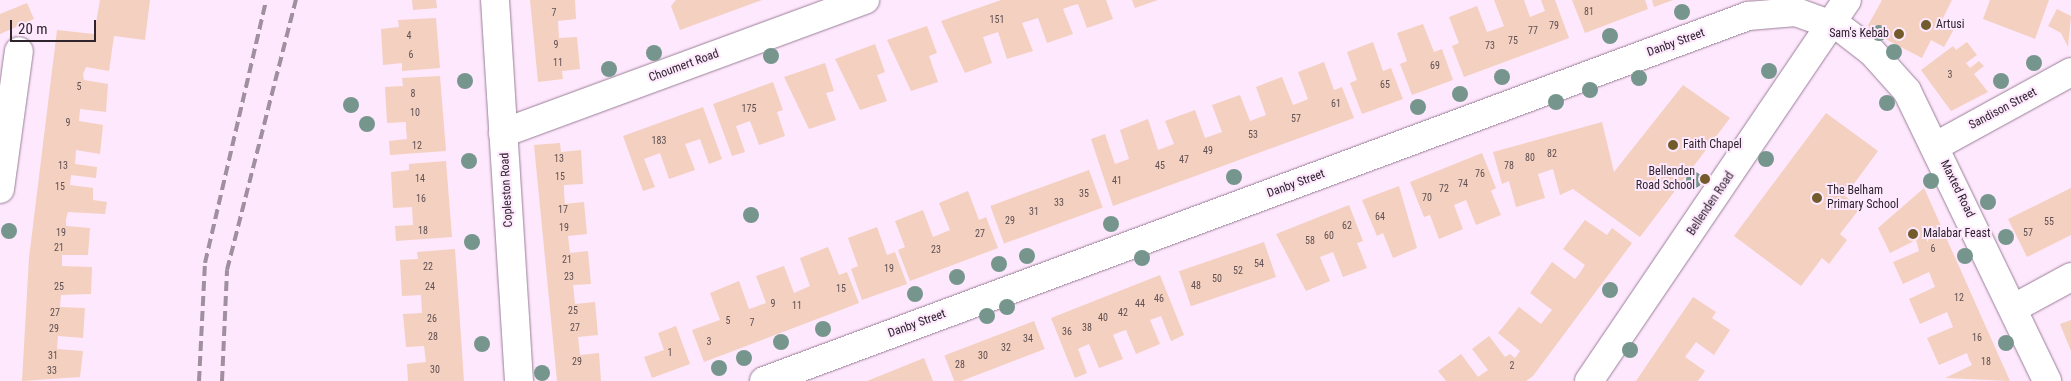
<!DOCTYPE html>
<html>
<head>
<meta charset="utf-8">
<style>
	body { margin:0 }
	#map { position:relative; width:2071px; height:381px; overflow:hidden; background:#fee8fd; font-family:"Roboto Condensed",sans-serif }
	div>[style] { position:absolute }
	.building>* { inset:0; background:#f3d0bf; transform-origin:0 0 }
	.roads { filter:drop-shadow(0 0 1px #987f97) drop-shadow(0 0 1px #987f97) }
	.minor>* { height:28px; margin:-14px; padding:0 14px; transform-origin:14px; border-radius:14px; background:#fff }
	.rail>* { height:4px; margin-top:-2px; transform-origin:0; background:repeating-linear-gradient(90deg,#a08f9f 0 10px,transparent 0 15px) }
	.trees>* { width:16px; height:16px; margin:-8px; border-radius:50%; background:#76968d }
	.dots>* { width:14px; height:14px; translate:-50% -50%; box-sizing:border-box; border:2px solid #fee8fd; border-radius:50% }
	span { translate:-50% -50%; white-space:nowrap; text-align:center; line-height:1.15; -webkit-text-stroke:4px #fee8fd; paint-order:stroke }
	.number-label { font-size:10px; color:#5f4f52 }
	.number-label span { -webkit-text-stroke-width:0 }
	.poi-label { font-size:12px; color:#2e242e }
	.left { translate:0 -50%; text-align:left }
	.right { translate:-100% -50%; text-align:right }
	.street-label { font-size:12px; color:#2e242e }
	.scale { position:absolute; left:10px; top:20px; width:86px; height:22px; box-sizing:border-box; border:2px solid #2e242e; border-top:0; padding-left:6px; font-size:15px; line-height:18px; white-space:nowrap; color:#2e242e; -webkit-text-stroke:4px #fee8fd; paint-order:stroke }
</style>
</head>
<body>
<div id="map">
	<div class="building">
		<i style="clip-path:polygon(100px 0,150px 0,145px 40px,114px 36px,109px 71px,86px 67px,83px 74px,84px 80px,108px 84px,106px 112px,80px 109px,79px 121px,103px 125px,100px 154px,76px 150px,75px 164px,97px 167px,96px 178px,71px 175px,70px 185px,93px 188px,93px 200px,107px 202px,105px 214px,68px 212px,66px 219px,66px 226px,90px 228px,88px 255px,62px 255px,62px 266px,92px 267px,91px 294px,61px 295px,60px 307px,85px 308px,83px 338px,58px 336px,57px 349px,83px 351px,80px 377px,22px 381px,29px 258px,57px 30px,94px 34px)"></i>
		<i style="clip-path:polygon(412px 0,436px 0,437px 8px,413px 10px)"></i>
		<i style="clip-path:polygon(530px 0,575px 0,576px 19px,558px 21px,559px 38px,577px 37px,580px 69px,562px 71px,563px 79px,538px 82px)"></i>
		<i style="clip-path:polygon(676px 0,762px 0,680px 30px,671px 6px)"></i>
		<i style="clip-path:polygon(1001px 0,1106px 0,1113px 19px,1087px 28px,1078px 4px,1071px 6px,1063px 9px,1073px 34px,1047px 43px,1038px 18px,1022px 23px,1033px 51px,1007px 59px,998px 32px,983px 37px,992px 63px,965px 73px,941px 21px)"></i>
		<i style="clip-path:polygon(1132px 0,1158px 0,1135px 8px)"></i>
		<i style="clip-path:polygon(1494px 0,1524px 0,1530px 17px,1545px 11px,1541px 0,1555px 0,1569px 38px,1464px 77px,1452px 46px,1459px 43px,1449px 17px,1477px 6px,1487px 32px,1496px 29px,1504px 26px)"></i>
		<i style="clip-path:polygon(1572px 0,1645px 0,1648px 9px,1585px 33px)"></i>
		<i style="clip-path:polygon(1652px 0,1673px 0,1654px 7px)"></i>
		<i style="clip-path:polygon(1882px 0,1952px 0,1941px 22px,1954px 29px,1944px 47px,1931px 40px,1922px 58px,1866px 29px)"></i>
		<i style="clip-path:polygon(1990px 0,2049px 0,2035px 39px,1983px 19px)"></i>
		<i style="clip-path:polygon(27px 3px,34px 19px,0 34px,0 14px)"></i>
		<i style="clip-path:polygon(2057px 9px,2071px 16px,2068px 47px,2061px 33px,2048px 26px)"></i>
		<i style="clip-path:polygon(436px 18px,440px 68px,402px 71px,402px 63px,383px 65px,381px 29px,399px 27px,398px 20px)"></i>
		<i style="clip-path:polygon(1423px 24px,1434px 52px,1442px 49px,1453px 80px,1412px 95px,1400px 64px,1407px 61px,1397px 33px)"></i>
		<i style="clip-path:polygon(927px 26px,937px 53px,929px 56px,938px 82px,911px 91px,887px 40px)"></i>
		<i style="clip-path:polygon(1373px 42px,1383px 71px,1391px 68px,1403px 99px,1362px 114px,1350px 83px,1357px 80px,1347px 52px)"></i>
		<i style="clip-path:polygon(1967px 42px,1977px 55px,1966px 63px,1970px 68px,1979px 61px,1984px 66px,1974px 74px,1988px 92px,1951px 111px,1921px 70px,1953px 46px,1956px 50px)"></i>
		<i style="clip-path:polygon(875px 44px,885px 72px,877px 75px,887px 101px,860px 110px,835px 59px)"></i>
		<i style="clip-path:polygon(1324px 62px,1334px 90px,1342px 87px,1354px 118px,1113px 206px,1091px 139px,1105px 134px,1115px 164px,1129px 159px,1120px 130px,1148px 119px,1158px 150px,1174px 144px,1165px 121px,1195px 110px,1205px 138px,1222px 132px,1212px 105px,1240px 95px,1250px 121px,1266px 115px,1256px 87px,1282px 77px,1293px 105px,1301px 102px,1308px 99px,1298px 72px)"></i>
		<i style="clip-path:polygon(825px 63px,834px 91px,826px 93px,836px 120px,809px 129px,784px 77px)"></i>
		<i style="clip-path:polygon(440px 76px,446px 151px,390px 155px,389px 141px,407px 139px,406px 129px,406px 122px,387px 123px,385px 87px,403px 86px,402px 78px)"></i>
		<i style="clip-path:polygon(773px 82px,783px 110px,777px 112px,785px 136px,759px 145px,750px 121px,736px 126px,745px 152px,732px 156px,713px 104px)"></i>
		<i style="clip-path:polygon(1683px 85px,1730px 118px,1640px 237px,1573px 189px,1560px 195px,1553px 169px,1538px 174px,1545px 198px,1516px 207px,1509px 181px,1502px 184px,1493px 152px,1602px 122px,1614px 172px)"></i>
		<i style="clip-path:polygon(703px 107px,722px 159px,709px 164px,700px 139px,685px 144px,695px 170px,669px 179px,660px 153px,644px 159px,655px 187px,643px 191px,623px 136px)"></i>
		<i style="clip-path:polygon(1826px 113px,1878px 151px,1845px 196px,1860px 208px,1840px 234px,1847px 240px,1829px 264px,1822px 258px,1801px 286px,1734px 236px)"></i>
		<i style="clip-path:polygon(560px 143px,561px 152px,581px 150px,583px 184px,564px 185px,564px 193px,565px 204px,584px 202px,587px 234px,568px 236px,570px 253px,588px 251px,591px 284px,573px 285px,574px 294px,575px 304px,595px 302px,598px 335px,578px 337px,580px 355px,599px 353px,601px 381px,557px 381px,534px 145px)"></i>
		<i style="clip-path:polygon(1482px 153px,1496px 188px,1491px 191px,1501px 215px,1476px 225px,1466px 200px,1454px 205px,1463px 229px,1439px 239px,1430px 215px,1424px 217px,1410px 182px)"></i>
		<i style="clip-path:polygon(446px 161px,452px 237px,396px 241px,395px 226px,413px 225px,412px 207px,393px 208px,391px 172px,409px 170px,409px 164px)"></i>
		<i style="left:1089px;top:170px;width:40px;height:105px;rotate:70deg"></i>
		<i style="clip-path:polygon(1399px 186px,1417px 248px,1393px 258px,1383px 233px,1377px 236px,1362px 200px)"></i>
		<i style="clip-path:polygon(1924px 188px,1933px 208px,2010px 381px,1945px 378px,1972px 365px,1969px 359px,1967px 353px,1939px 365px,1927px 338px,1953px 327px,1947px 312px,1920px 324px,1909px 299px,1935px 287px,1929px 272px,1903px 284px,1893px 262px,1919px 251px,1916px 240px,1890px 253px,1878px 228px)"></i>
		<i style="clip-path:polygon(2071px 188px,2071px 235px,2027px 257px,2008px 219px)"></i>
		<i style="clip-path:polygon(968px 191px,979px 220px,986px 217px,998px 248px,910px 281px,898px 250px,905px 247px,895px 221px,923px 210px,933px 237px,950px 230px,939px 203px)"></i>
		<i style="clip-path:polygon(1349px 205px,1363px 241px,1357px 243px,1367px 268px,1343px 277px,1333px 252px,1320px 257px,1330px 281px,1306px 291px,1276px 234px)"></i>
		<i style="clip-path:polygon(1585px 220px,1607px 235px,1612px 228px,1632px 243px,1533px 376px,1526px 381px,1446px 381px,1438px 371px,1461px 354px,1478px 377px,1488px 370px,1472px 349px,1489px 336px,1505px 357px,1510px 354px,1515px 358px,1520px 351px,1498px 333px,1519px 307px,1541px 324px,1552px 310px,1530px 293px,1552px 262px,1575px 279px,1580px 273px,1585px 265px,1563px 249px)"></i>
		<i style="clip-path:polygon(877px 227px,887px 255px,895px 252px,907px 284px,862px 300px,851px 269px,858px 266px,848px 238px)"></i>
		<i style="left:1264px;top:242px;width:37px;height:90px;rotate:71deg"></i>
		<i style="clip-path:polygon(828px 247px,839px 275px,847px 272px,859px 303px,704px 362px,692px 330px,720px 320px,710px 293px,739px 281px,749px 309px,766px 303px,756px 276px,784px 266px,794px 293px,810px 286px,800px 258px)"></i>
		<i style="clip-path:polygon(455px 249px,464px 381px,408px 381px,407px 364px,426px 362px,424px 346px,406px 347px,403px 314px,422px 313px,421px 295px,402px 296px,400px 260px,418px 259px,417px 252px)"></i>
		<i style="clip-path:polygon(1160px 275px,1184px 335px,1171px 341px,1161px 316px,1150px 320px,1160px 344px,1136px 354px,1126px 330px,1120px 332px,1113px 335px,1123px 359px,1099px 368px,1089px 344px,1084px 346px,1078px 349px,1087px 373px,1075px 378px,1051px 318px)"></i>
		<i style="clip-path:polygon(1693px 297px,1716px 312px,1712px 318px,1730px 330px,1714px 355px,1696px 342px,1685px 357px,1705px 371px,1698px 381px,1636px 381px)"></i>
		<i style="clip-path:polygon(2071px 320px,2071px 351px,2060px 324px)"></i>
		<i style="left:1034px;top:321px;width:30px;height:96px;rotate:69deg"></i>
		<i style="clip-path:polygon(676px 326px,690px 364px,652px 378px,644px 357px,664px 350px,658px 333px)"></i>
		<i style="clip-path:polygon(924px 358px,933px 381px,867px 381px,887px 373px)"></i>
	</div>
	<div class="roads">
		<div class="minor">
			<i style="left:495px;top:0;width:382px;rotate:86.4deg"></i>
			<i style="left:1833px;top:22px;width:49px;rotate:37.6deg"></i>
			<i style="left:1872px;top:52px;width:52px;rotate:48.1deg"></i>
			<i style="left:1907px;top:91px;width:322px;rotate:64.2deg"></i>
			<i style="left:503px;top:133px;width:386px;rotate:-20.2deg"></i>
			<i style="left:1936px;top:146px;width:154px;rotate:-28.7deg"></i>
			<i style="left:0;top:189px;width:139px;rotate:-82.2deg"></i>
			<i style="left:2014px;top:308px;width:65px;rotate:-28.5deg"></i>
			<i style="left:764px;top:381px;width:1050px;rotate:-20.35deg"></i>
			<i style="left:1748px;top:16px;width:48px;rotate:-4.8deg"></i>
			<i style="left:1796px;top:12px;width:37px;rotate:20deg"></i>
			<i style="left:1589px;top:381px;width:460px;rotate:-55.9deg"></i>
		</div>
	</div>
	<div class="rail">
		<i style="left:199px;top:381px;width:118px;rotate:-87.1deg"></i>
		<i style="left:205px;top:263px;width:270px;rotate:-76.9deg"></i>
		<i style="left:222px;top:381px;width:111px;rotate:-87.4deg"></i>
		<i style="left:227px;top:270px;width:279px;rotate:-75.7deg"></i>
	</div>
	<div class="trees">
		<i style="left:1682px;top:12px"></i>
		<i style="left:1879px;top:33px"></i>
		<i style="left:1610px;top:36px"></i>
		<i style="left:1894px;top:52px"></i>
		<i style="left:654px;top:53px"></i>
		<i style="left:771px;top:56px"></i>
		<i style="left:2034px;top:63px"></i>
		<i style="left:609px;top:69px"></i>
		<i style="left:1769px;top:71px"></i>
		<i style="left:1502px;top:77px"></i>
		<i style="left:1639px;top:78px"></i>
		<i style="left:465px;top:81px"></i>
		<i style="left:2001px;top:81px"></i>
		<i style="left:1590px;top:90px"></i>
		<i style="left:1460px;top:94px"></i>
		<i style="left:1556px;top:102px"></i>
		<i style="left:1887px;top:103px"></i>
		<i style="left:351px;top:105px"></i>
		<i style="left:1418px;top:107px"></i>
		<i style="left:367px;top:124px"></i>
		<i style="left:1766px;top:159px"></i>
		<i style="left:469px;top:161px"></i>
		<i style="left:1234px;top:177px"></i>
		<i style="left:1694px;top:180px"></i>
		<i style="left:1931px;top:181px"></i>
		<i style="left:1988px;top:202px"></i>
		<i style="left:751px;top:215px"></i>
		<i style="left:1111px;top:224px"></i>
		<i style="left:9px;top:231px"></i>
		<i style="left:2006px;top:237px"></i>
		<i style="left:472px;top:242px"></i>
		<i style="left:1027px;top:256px"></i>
		<i style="left:1965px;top:256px"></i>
		<i style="left:1142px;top:258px"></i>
		<i style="left:999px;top:264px"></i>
		<i style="left:957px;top:277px"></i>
		<i style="left:1610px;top:290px"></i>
		<i style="left:915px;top:294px"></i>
		<i style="left:1007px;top:307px"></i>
		<i style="left:987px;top:316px"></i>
		<i style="left:823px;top:329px"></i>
		<i style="left:781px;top:342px"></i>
		<i style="left:2006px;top:343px"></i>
		<i style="left:482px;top:344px"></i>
		<i style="left:1630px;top:350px"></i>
		<i style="left:744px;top:358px"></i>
		<i style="left:719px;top:368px"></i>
		<i style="left:542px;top:373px"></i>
	</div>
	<div class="dots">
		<i style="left:1926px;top:25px;background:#735b2c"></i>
		<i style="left:1899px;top:34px;background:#735b2c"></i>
		<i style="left:1673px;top:145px;background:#735b2c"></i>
		<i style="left:1705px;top:179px;background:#735b2c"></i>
		<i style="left:1817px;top:198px;background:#735b2c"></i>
		<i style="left:1913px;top:234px;background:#735b2c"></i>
	</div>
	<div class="number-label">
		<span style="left:1589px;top:12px">81</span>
		<span style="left:554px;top:13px">7</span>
		<span style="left:997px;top:20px">151</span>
		<span style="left:1554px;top:26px">79</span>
		<span style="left:1533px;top:31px">77</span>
		<span style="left:409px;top:36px">4</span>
		<span style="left:1513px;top:41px">75</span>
		<span style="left:556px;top:45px">9</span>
		<span style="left:1490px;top:46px">73</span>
		<span style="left:411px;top:55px">6</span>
		<span style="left:558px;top:63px">11</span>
		<span style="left:1435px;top:66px">69</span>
		<span style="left:1950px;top:75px">3</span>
		<span style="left:1385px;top:85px">65</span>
		<span style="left:79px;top:87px">5</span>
		<span style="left:413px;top:94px">8</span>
		<span style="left:1336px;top:104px">61</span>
		<span style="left:749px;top:109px">175</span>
		<span style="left:415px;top:113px">10</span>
		<span style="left:1296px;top:119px">57</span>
		<span style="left:68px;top:123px">9</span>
		<span style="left:1253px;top:135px">53</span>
		<span style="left:659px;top:141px">183</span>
		<span style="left:417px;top:146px">12</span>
		<span style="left:1208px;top:151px">49</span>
		<span style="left:1552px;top:154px">82</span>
		<span style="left:1530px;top:158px">80</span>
		<span style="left:559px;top:159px">13</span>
		<span style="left:1184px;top:160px">47</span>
		<span style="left:63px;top:166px">13</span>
		<span style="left:1160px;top:166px">45</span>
		<span style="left:1509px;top:166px">78</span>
		<span style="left:1480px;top:174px">76</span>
		<span style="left:560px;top:177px">15</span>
		<span style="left:420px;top:179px">14</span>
		<span style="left:1117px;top:181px">41</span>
		<span style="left:1463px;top:184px">74</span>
		<span style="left:60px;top:187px">15</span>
		<span style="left:1444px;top:189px">72</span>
		<span style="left:1084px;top:194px">35</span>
		<span style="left:1427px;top:198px">70</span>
		<span style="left:421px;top:199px">16</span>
		<span style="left:1059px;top:203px">33</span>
		<span style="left:563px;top:210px">17</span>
		<span style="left:1034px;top:212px">31</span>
		<span style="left:1380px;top:217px">64</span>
		<span style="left:1010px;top:221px">29</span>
		<span style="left:2049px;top:222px">55</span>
		<span style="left:1347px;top:226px">62</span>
		<span style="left:564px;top:228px">19</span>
		<span style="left:423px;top:231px">18</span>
		<span style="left:61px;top:233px">19</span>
		<span style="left:2028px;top:233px">57</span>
		<span style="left:980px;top:234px">27</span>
		<span style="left:1329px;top:236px">60</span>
		<span style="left:1310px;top:241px">58</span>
		<span style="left:59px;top:248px">21</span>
		<span style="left:1933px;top:249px">6</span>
		<span style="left:936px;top:250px">23</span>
		<span style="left:567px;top:260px">21</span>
		<span style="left:1259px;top:264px">54</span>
		<span style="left:428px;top:267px">22</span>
		<span style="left:889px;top:269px">19</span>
		<span style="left:1238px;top:271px">52</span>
		<span style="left:569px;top:277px">23</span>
		<span style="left:1217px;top:279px">50</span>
		<span style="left:1196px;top:286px">48</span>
		<span style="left:59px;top:287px">25</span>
		<span style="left:430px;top:287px">24</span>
		<span style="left:841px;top:289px">15</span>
		<span style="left:1959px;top:298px">12</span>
		<span style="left:1159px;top:299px">46</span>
		<span style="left:773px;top:304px">9</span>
		<span style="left:1140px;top:304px">44</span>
		<span style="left:797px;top:306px">11</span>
		<span style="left:573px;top:311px">25</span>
		<span style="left:55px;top:313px">27</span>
		<span style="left:1123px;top:313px">42</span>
		<span style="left:1103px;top:318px">40</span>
		<span style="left:432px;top:319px">26</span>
		<span style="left:728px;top:321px">5</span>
		<span style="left:752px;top:323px">7</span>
		<span style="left:575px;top:328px">27</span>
		<span style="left:1087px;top:328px">38</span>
		<span style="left:54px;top:329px">29</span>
		<span style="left:1067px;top:332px">36</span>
		<span style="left:433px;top:337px">28</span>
		<span style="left:1977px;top:338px">16</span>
		<span style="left:1028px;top:339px">34</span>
		<span style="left:709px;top:342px">3</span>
		<span style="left:1006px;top:348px">32</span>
		<span style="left:670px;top:353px">1</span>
		<span style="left:53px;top:356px">31</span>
		<span style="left:983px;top:356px">30</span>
		<span style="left:577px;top:362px">29</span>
		<span style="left:1986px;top:362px">18</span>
		<span style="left:960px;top:365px">28</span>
		<span style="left:1512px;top:366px">2</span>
		<span style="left:435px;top:370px">30</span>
		<span style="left:52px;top:371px">33</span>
	</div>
	<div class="poi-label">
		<span class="left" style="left:1936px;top:25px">Artusi</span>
		<span class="right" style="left:1889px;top:34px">Sam's Kebab</span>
		<span class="left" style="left:1683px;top:145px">Faith Chapel</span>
		<span class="right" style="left:1695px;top:179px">Bellenden<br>Road School</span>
		<span class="left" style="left:1827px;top:198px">The Belham<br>Primary School</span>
		<span class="left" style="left:1923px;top:234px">Malabar Feast</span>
	</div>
	<div class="street-label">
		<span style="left:1676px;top:43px;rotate:-20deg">Danby Street</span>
		<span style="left:684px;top:66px;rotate:-20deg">Choumert Road</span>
		<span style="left:2003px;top:109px;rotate:-28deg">Sandison Street</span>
		<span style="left:1296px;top:184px;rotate:-20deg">Danby Street</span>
		<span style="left:1957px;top:189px;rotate:64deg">Maxted Road</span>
		<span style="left:507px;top:190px;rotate:-93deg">Copleston Road</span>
		<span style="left:1711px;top:204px;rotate:-56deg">Bellenden Road</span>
		<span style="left:917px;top:324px;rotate:-20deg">Danby Street</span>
	</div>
	<div class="scale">20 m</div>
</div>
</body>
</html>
